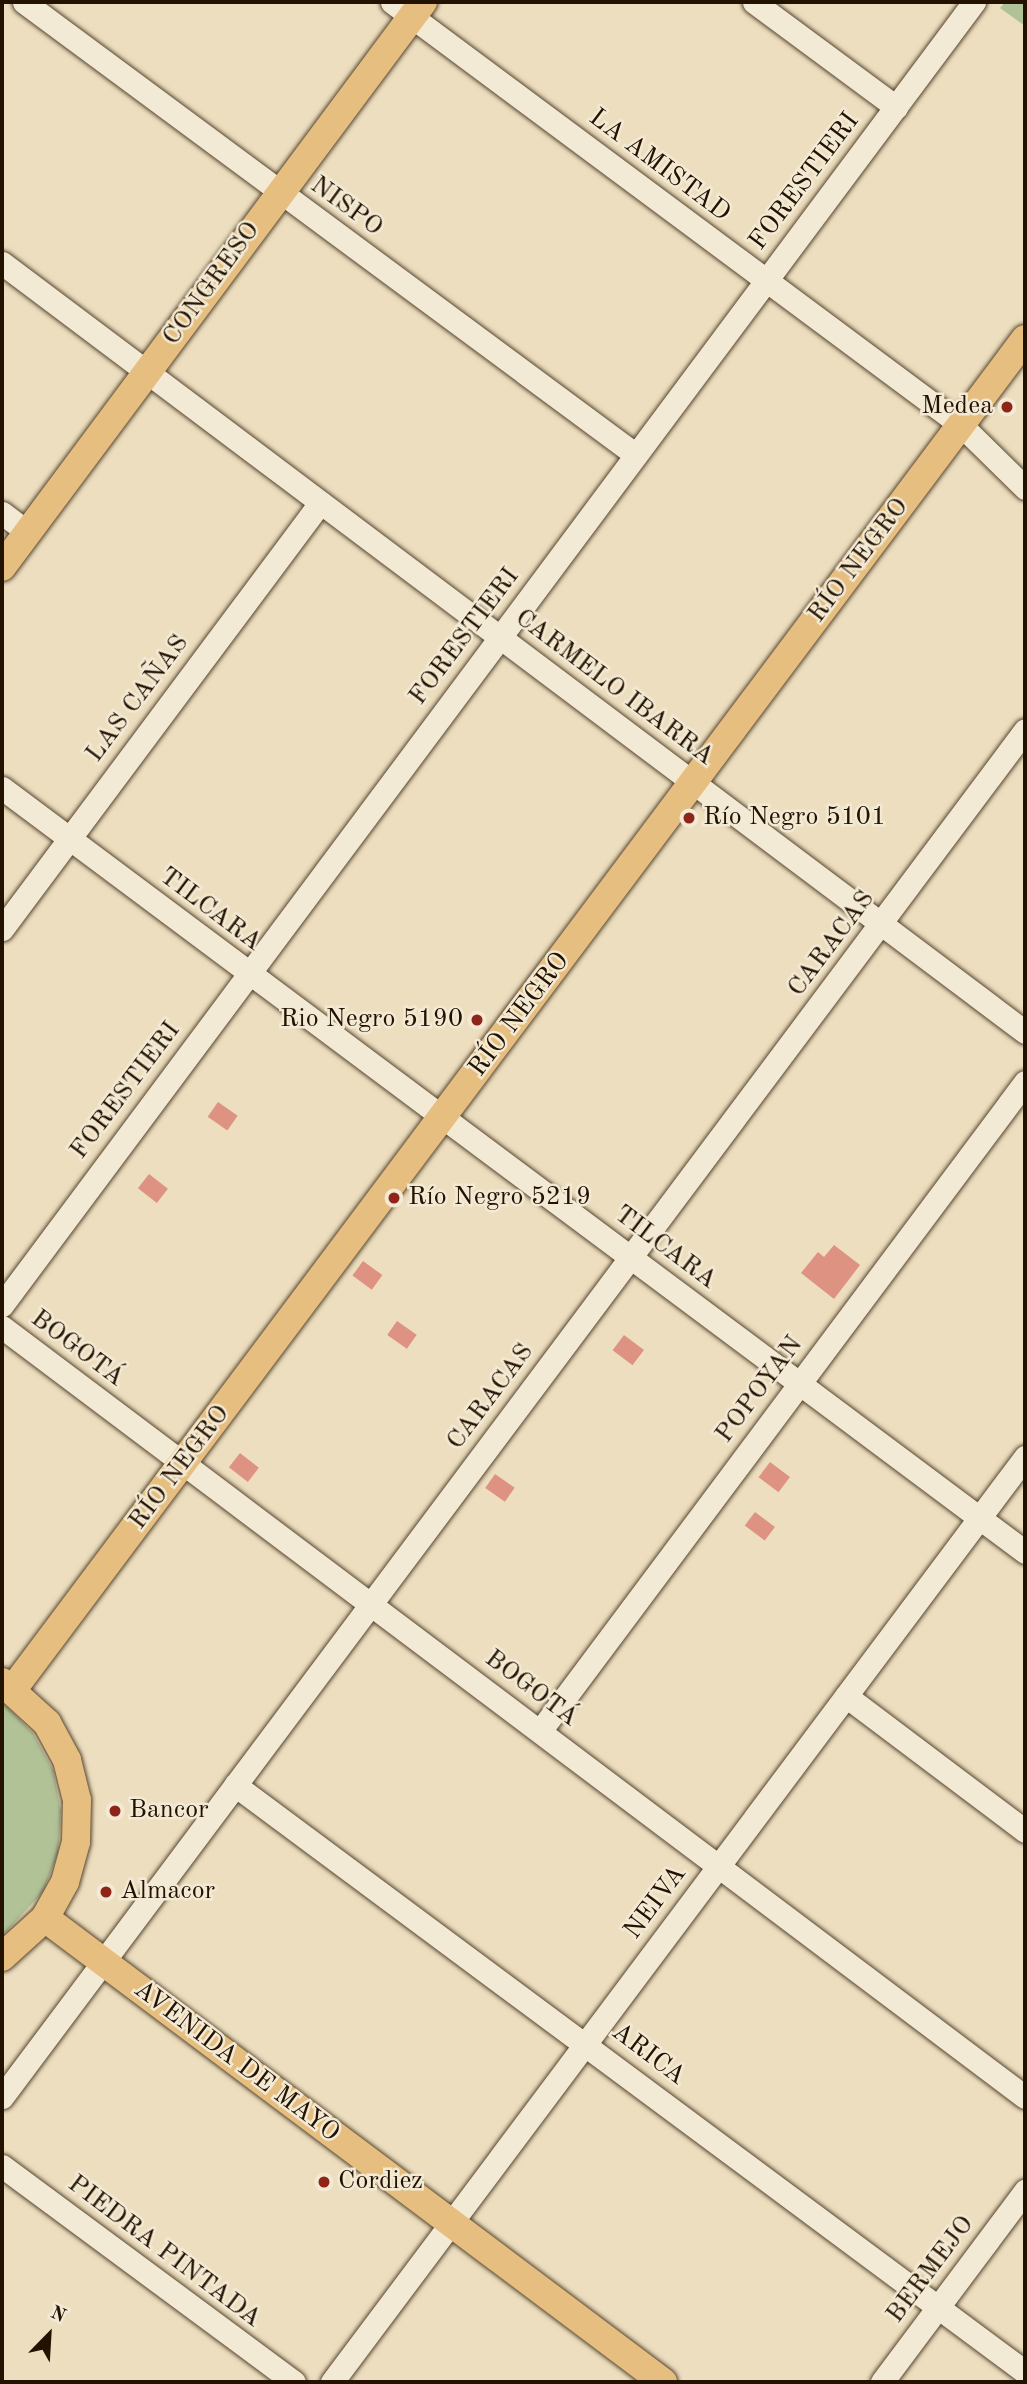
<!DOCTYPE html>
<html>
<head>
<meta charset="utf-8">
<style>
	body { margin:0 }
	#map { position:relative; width:1027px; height:2384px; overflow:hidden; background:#eddebf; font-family:"Old Standard TT",serif }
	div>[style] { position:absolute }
	.green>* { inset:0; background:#b2c297 }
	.building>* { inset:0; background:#dd9282; transform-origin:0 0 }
	.roads { filter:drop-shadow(0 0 2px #564530) drop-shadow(0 0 2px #564530) }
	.minor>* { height:23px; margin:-11.5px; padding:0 11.5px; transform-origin:11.5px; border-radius:11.5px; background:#f3ead5 }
	.major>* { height:28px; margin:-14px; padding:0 14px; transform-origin:14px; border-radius:14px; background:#e6bf80 }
	.dots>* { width:19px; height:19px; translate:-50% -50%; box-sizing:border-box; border:4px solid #f3ead5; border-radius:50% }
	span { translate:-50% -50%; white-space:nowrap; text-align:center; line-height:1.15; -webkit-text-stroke:5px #f3ead5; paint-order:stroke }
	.street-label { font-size:26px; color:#231200 }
	.poi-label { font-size:26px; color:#231200 }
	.right { translate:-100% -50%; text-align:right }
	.left { translate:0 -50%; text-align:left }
	.frame { position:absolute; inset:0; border:4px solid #231200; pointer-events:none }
	.north { position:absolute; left:14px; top:2300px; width:70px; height:70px; -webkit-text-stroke:5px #f3ead5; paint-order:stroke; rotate:24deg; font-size:19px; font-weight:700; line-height:28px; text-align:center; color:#231200 }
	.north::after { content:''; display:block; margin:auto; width:24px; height:32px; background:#231200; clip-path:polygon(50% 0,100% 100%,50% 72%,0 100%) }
</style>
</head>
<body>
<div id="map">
	<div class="green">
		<i style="clip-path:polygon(1005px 2px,1025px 2px,1025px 26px,1000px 8px)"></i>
		<i style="clip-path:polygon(2px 1702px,33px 1733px,53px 1770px,61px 1811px,58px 1853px,43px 1892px,2px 1936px)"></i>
	</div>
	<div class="building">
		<i style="left:218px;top:1102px;width:24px;height:18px;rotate:35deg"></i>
		<i style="left:149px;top:1174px;width:24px;height:18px;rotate:38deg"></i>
		<i style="clip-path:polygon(834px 1245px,860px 1265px,834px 1299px,801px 1273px,818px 1252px,824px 1257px)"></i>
		<i style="left:363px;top:1261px;width:24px;height:18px;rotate:36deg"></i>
		<i style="left:397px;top:1321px;width:24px;height:17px;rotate:35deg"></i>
		<i style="left:624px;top:1335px;width:25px;height:19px;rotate:37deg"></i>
		<i style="left:240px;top:1453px;width:24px;height:18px;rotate:38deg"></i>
		<i style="left:770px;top:1462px;width:25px;height:19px;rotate:37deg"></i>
		<i style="left:495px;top:1474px;width:24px;height:17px;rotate:35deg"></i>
		<i style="left:755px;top:1512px;width:25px;height:17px;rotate:37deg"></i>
	</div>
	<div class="roads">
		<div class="minor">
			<i style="left:24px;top:2px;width:761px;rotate:36.51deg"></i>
			<i style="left:392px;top:2px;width:709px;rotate:36.63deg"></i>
			<i style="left:961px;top:425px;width:90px;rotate:44.5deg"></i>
			<i style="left:754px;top:2px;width:177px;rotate:36.5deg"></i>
			<i style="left:2px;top:263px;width:1280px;rotate:36.93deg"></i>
			<i style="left:2px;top:513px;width:31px;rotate:37deg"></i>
			<i style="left:2px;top:788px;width:1277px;rotate:36.75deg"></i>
			<i style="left:2px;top:929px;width:532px;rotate:-53.26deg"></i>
			<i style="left:2px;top:1305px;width:1626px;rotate:-53.28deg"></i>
			<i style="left:2px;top:1327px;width:1280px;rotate:36.97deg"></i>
			<i style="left:846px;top:1696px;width:224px;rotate:37deg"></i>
			<i style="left:540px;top:1731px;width:810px;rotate:-53.23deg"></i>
			<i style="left:235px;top:1785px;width:984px;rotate:36.61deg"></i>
			<i style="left:2px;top:2097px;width:1707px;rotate:-53.19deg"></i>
			<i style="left:2px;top:2166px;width:363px;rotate:36.5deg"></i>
			<i style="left:332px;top:2382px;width:1156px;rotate:-53.16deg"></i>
			<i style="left:882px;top:2382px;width:239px;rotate:-53.2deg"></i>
		</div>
		<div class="major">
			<i style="left:2px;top:567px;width:705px;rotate:-53.31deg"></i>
			<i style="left:2px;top:1682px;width:61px;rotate:42.3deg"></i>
			<i style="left:47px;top:1723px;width:42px;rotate:61.6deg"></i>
			<i style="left:67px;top:1760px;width:41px;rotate:76deg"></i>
			<i style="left:77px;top:1800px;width:42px;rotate:91.4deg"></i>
			<i style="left:76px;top:1842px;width:41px;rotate:105.4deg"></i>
			<i style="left:65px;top:1882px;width:41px;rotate:119.1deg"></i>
			<i style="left:45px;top:1918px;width:58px;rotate:137.8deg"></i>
			<i style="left:13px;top:1689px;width:1687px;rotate:-53.14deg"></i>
			<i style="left:45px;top:1918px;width:773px;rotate:36.9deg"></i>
		</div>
	</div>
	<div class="dots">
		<i style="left:1007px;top:407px;background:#8f2418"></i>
		<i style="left:689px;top:818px;background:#8f2418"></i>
		<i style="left:477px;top:1020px;background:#8f2418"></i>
		<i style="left:394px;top:1198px;background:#8f2418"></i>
		<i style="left:115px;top:1811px;background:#8f2418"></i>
		<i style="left:106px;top:1892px;background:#8f2418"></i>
		<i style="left:324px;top:2182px;background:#8f2418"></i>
	</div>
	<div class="street-label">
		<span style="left:659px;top:166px;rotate:37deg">LA AMISTAD</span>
		<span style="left:805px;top:182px;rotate:-53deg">FORESTIERI</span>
		<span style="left:346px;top:207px;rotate:36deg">NISPO</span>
		<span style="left:212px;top:284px;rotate:-54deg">CONGRESO</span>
		<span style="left:859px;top:561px;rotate:-53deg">RÍO NEGRO</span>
		<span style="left:465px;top:637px;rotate:-53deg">FORESTIERI</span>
		<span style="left:614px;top:688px;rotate:37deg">CARMELO IBARRA</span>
		<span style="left:138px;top:699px;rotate:-53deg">LAS CAÑAS</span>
		<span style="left:210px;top:910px;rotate:37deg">TILCARA</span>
		<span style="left:832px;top:944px;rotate:-53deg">CARACAS</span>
		<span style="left:520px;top:1015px;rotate:-53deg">RÍO NEGRO</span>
		<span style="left:126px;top:1091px;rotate:-53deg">FORESTIERI</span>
		<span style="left:665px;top:1248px;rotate:37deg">TILCARA</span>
		<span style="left:77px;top:1349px;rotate:37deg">BOGOTÁ</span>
		<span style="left:760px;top:1390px;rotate:-53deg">POPOYAN</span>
		<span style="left:491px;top:1397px;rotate:-53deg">CARACAS</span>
		<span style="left:180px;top:1468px;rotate:-53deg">RÍO NEGRO</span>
		<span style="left:531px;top:1689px;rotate:37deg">BOGOTÁ</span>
		<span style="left:656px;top:1903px;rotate:-53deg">NEIVA</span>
		<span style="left:648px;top:2055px;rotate:37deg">ARICA</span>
		<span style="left:236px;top:2062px;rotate:37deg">AVENIDA DE MAYO</span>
		<span style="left:164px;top:2252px;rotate:37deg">PIEDRA PINTADA</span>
		<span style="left:931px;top:2270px;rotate:-53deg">BERMEJO</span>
	</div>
	<div class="poi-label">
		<span class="right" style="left:993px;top:407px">Medea</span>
		<span class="left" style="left:703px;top:818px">Río Negro 5101</span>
		<span class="right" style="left:463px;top:1020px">Rio Negro 5190</span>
		<span class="left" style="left:408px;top:1198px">Río Negro 5219</span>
		<span class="left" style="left:129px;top:1811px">Bancor</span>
		<span class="left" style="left:120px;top:1892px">Almacor</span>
		<span class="left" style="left:338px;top:2182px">Cordiez</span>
	</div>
	<div class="frame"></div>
	<div class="north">N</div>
</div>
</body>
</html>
